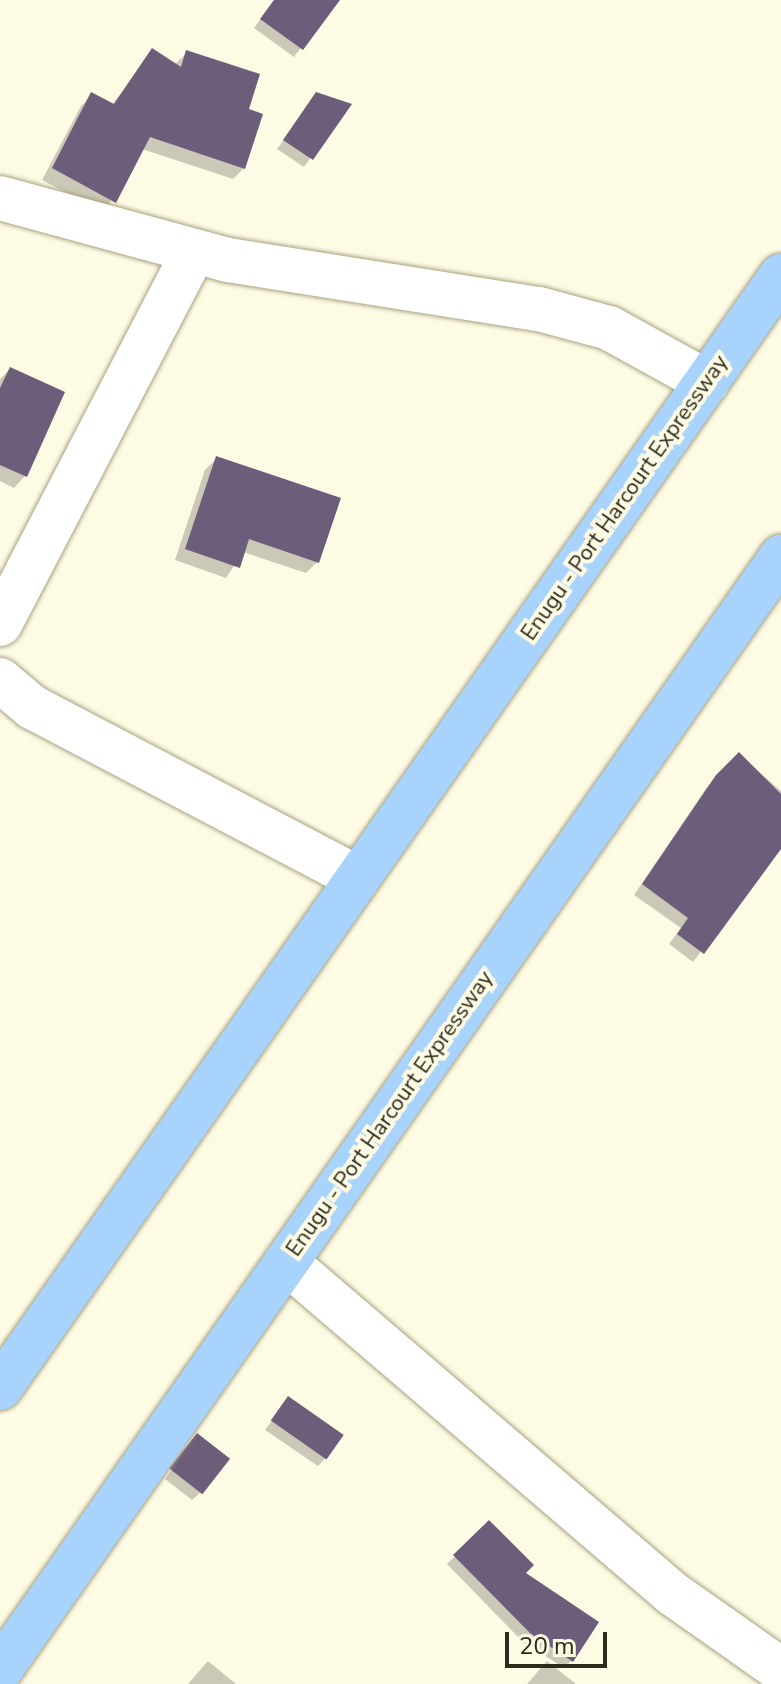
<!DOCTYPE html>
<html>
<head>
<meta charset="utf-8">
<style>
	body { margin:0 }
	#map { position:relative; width:781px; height:1684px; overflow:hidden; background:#fefbe5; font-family:"Nunito Sans",sans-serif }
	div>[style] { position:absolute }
	.shadow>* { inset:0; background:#0003 }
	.building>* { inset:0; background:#6c5d7a; transform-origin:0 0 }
	.roads { filter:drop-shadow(0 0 2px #a8a280) drop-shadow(0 0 2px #a8a280) }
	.minor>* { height:44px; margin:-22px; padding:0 22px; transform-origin:22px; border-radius:22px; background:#fff }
	.highway>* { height:44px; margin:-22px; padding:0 22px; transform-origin:22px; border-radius:22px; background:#a7d3fc }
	span { translate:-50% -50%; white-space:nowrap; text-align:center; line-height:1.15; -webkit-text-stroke:8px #fefbe5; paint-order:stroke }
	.street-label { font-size:22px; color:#2d2a1c }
	.scale { position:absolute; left:505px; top:1632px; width:102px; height:36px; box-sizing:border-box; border:4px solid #2d2a1c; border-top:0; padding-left:10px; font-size:24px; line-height:28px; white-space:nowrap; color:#2d2a1c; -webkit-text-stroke:6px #fefbe5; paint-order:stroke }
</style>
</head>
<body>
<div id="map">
	<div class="shadow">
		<i style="clip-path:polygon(274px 0,337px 0,294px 57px,254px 28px)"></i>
		<i style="clip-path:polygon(152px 51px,174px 65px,187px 53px,246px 110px,244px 168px,233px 179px,142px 149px,104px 212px,42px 180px,81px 106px,92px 95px,112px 105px)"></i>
		<i style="clip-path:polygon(316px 95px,348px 105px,304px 167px,277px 149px)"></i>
		<i style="clip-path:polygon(10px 369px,63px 393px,25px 476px,14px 488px,0 481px,0 379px)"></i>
		<i style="clip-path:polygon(217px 458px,317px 562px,306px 573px,243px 552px,226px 578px,175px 560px,205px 470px)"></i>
		<i style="clip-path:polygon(739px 755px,781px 791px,781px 845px,693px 962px,669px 944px,681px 928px,634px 895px,707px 787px)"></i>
		<i style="clip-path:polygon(288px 1399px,326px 1458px,318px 1466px,265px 1430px)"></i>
		<i style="clip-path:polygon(197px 1435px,200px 1493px,192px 1500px,165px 1479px)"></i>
		<i style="clip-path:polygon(489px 1522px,571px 1661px,564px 1668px,522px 1641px,447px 1564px)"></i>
		<i style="clip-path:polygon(208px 1661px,236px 1684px,188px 1684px)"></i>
		<i style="clip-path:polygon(547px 1661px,576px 1684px,527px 1684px)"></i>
	</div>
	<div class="building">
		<i style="clip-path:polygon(274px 0,340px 0,303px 50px,260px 19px)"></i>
		<i style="clip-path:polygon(152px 48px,181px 67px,186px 50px,260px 74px,249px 109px,263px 114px,245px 169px,150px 137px,116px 203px,52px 168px,91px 92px,114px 104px)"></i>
		<i style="clip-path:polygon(316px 92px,352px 104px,313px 160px,283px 140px)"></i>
		<i style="clip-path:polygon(10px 367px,65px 392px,27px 477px,0 465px,0 388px)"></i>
		<i style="clip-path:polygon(216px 456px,341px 498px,319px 563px,249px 539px,240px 568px,185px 549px)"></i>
		<i style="clip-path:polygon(739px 752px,781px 794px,781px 849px,704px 954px,677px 934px,688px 918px,642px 884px,716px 775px)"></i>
		<i style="left:288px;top:1396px;width:68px;height:30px;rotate:35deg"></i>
		<i style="left:197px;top:1433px;width:42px;height:45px;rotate:38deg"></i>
		<i style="clip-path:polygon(489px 1520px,534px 1565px,526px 1573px,599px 1622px,573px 1662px,530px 1633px,453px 1555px)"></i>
	</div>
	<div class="roads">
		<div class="minor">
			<i style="left:0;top:198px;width:236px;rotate:15.2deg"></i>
			<i style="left:228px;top:260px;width:315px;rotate:9deg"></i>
			<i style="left:539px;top:309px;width:73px;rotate:15.2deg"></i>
			<i style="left:609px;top:328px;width:112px;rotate:28.9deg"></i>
			<i style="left:0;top:624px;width:420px;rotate:-62.5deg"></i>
			<i style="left:0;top:680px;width:42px;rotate:40.2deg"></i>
			<i style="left:32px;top:707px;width:368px;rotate:27.7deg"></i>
			<i style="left:286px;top:1262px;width:510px;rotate:40.63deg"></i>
			<i style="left:673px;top:1594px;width:132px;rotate:35.1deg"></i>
		</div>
		<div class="highway">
			<i style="left:0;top:1388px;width:1359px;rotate:-54.92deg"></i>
			<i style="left:0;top:1670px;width:1360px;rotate:-54.94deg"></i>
		</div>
	</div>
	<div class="street-label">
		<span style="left:625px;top:498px;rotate:-55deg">Enugu - Port Harcourt Expressway</span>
		<span style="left:390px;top:1114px;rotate:-55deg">Enugu - Port Harcourt Expressway</span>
	</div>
	<div class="scale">20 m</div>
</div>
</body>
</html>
